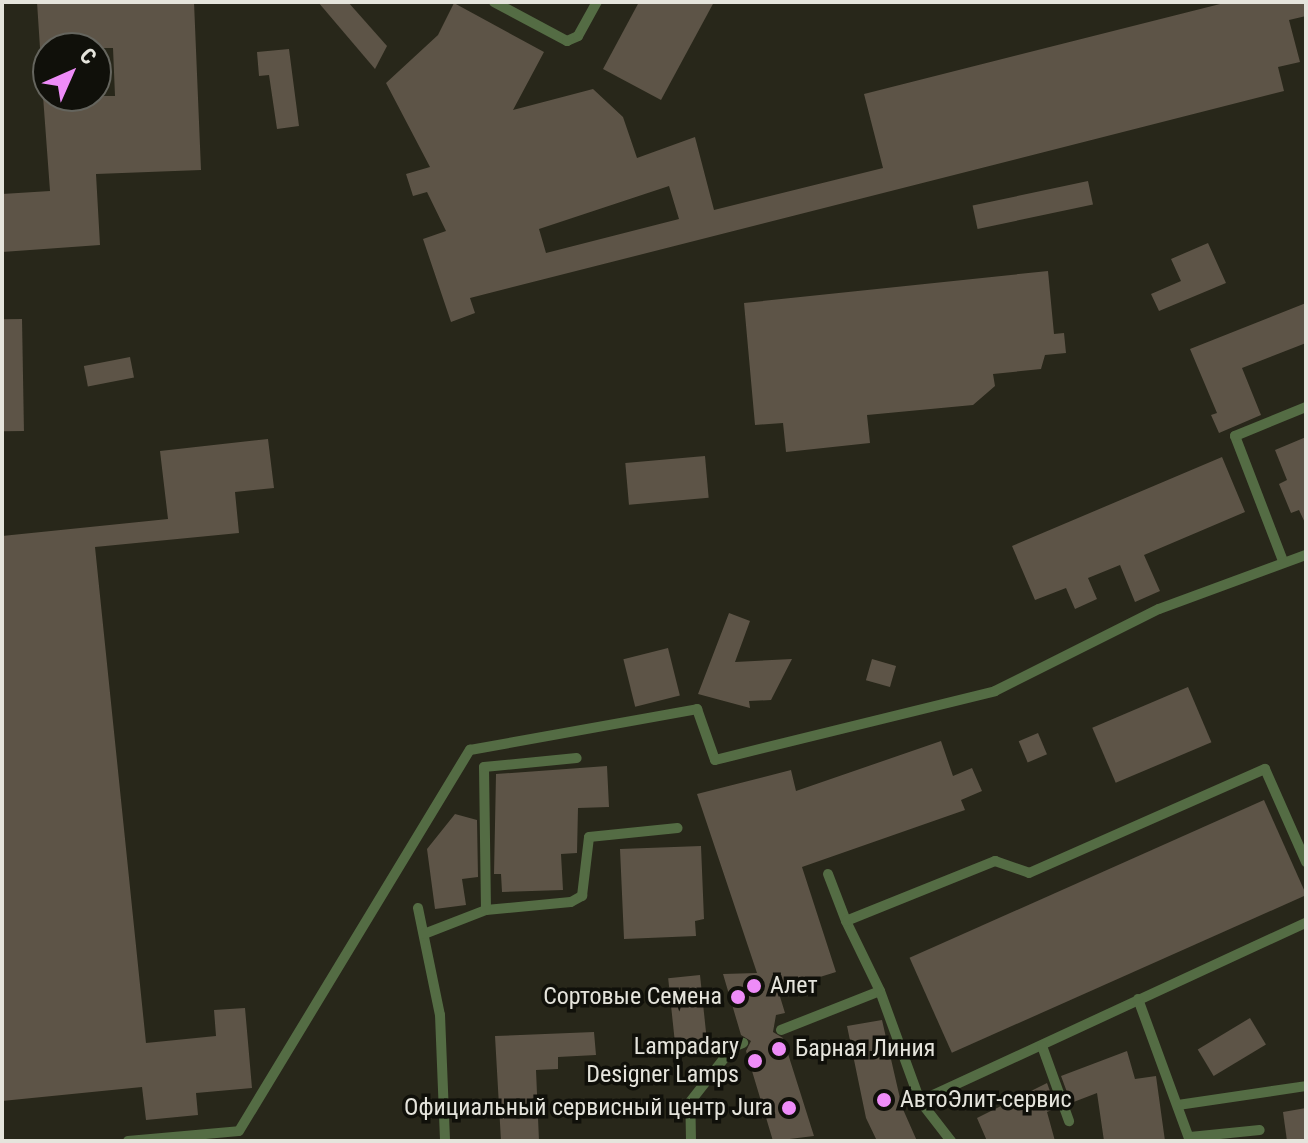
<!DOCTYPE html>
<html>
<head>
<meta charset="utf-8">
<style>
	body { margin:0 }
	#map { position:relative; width:1308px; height:1143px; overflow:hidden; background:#28271a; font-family:"Roboto Condensed",sans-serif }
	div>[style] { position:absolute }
	.building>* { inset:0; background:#5d5447; transform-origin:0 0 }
	.lane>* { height:10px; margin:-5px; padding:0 5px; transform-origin:5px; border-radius:5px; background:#546c44 }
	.dots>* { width:22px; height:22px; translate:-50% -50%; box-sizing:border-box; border:4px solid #10100a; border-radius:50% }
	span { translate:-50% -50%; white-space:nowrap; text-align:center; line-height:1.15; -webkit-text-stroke:7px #10100a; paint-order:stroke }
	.poi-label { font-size:24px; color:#e5e4dc }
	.left { translate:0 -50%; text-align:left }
	.right { translate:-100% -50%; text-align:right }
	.frame { position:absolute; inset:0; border:4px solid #e5e4dc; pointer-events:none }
	.north { position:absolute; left:32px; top:32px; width:80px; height:80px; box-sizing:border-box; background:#10100a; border:2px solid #65655e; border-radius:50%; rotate:45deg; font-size:22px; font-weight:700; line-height:32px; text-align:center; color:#e5e4dc }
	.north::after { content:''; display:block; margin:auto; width:28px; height:36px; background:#ee8cf8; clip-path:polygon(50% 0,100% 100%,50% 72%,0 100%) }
</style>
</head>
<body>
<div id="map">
	<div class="building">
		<i style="clip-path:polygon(37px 2px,194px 2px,201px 170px,96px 174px,100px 245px,2px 252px,2px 194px,50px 191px,43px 96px,115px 96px,113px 48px,40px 48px)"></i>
		<i style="clip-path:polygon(318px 2px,348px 2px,387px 46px,375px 69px)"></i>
		<i style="clip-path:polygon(639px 2px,714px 2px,661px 100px,603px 69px)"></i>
		<i style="clip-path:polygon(evenodd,1228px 2px,1306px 2px,1306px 16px,1289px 20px,1300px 62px,1278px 67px,1284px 91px,470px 298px,475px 313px,451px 322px,423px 239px,446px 231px,427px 192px,413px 196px,406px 174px,430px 167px,386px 83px,438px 35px,454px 3px,544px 52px,513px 110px,593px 89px,623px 117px,637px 158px,695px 137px,714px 210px,883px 168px,864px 94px,1228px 2px,669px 186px,679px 219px,546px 253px,539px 229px,669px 186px)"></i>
		<i style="clip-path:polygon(289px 49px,299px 126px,277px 129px,269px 75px,259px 76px,257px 52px)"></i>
		<i style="left:1088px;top:181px;width:24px;height:118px;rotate:78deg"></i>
		<i style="clip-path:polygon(1208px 243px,1226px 283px,1159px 311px,1151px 294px,1181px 281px,1171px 259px)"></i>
		<i style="clip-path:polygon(1048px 271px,1054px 334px,1064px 333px,1066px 353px,1045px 355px,1041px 369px,993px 374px,995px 386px,973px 405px,867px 415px,870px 443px,786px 452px,783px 423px,755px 425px,744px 303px)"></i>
		<i style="clip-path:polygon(1306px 303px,1306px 343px,1242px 368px,1261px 415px,1219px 433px,1211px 415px,1217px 413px,1190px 349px)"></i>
		<i style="left:22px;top:319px;width:112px;height:20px;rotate:89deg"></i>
		<i style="left:130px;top:357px;width:21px;height:47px;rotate:79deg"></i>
		<i style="clip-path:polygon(1306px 437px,1306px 525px,1299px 510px,1291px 513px,1279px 484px,1287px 480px,1275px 450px)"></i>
		<i style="clip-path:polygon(268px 439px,274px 488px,235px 492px,239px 533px,95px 547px,146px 1043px,216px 1036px,214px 1010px,245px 1008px,252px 1088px,196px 1093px,198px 1115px,146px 1120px,142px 1087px,2px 1101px,2px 536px,168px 519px,160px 451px)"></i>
		<i style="left:705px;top:456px;width:42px;height:80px;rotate:85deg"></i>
		<i style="clip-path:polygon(1222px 457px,1245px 512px,1144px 555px,1160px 591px,1135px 602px,1120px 565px,1088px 578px,1097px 599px,1075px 609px,1066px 588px,1035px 600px,1012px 546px)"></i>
		<i style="clip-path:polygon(729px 613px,750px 621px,735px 662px,792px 659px,771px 700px,749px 701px,750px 708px,698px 694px)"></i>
		<i style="left:668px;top:648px;width:49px;height:46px;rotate:76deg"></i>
		<i style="left:872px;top:659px;width:25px;height:22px;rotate:16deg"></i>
		<i style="left:1188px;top:687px;width:60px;height:104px;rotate:67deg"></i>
		<i style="left:1038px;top:733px;width:23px;height:21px;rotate:67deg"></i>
		<i style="clip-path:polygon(941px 741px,953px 776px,972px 768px,982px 791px,961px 800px,965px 810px,802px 867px,836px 972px,778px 990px,785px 1013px,776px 1015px,773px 1032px,783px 1038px,814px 1136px,773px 1141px,746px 1051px,751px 1041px,741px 1035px,723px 974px,757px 973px,697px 794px,791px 770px,796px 791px)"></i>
		<i style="clip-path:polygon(607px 766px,609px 807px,578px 808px,577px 853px,561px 854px,563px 890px,502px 892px,501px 874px,494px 874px,496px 774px)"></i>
		<i style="left:1264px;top:800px;width:104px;height:388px;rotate:66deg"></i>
		<i style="clip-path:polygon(455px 814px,477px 820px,478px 877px,462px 879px,466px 905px,435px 909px,427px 849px)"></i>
		<i style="clip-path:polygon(701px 846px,704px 919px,695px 921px,696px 936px,624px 939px,620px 849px)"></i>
		<i style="left:700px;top:975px;width:67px;height:32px;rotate:84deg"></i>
		<i style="left:1250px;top:1018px;width:31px;height:61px;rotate:59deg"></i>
		<i style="clip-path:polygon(882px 1020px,902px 1107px,917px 1141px,877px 1141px,866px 1118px,847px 1026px)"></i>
		<i style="clip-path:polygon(594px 1032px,596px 1055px,558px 1057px,558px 1069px,536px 1070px,539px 1141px,501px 1141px,495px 1036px)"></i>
		<i style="clip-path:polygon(1127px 1051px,1135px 1079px,1156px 1076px,1165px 1141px,1104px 1141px,1097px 1093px,1071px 1103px,1061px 1076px)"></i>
		<i style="clip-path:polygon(1047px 1083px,1056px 1108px,1047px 1112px,1055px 1141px,987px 1141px,977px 1118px)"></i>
		<i style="clip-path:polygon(1306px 1108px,1306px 1141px,1287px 1141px,1283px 1112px)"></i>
	</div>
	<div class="lane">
		<i style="left:494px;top:2px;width:83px;rotate:28.1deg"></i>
		<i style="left:567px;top:41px;width:12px;rotate:-24deg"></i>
		<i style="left:578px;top:36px;width:39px;rotate:-61deg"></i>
		<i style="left:1283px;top:561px;width:134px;rotate:-111deg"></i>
		<i style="left:1235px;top:436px;width:77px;rotate:-22.2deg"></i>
		<i style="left:828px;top:874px;width:50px;rotate:69deg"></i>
		<i style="left:418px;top:908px;width:109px;rotate:78.4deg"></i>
		<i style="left:440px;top:1015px;width:126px;rotate:87.7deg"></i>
		<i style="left:486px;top:910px;width:85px;rotate:-5.4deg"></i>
		<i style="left:571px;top:902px;width:13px;rotate:-29deg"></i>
		<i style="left:582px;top:896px;width:59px;rotate:-83.2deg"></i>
		<i style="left:589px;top:837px;width:89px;rotate:-5.8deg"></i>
		<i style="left:424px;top:934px;width:66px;rotate:-21.2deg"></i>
		<i style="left:486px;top:910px;width:143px;rotate:-90.8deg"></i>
		<i style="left:484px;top:767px;width:93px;rotate:-5.5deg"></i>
		<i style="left:880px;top:991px;width:117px;rotate:70deg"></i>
		<i style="left:920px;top:1101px;width:425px;rotate:-24.8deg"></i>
		<i style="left:1138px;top:999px;width:151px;rotate:69.9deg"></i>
		<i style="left:781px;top:1030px;width:106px;rotate:-21.5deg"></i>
		<i style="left:880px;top:991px;width:78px;rotate:-115.9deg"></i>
		<i style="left:846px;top:921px;width:161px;rotate:-21.9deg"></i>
		<i style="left:995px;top:861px;width:36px;rotate:19deg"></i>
		<i style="left:1029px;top:873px;width:258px;rotate:-23.8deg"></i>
		<i style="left:1265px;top:769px;width:102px;rotate:66.2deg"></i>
		<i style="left:1042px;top:1046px;width:80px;rotate:70.2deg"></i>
		<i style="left:920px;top:1101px;width:51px;rotate:52.2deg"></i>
		<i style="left:1178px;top:1105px;width:129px;rotate:-8.4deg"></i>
		<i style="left:1190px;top:1137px;width:70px;rotate:-5.7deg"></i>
		<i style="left:128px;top:1141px;width:111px;rotate:-5.1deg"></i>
		<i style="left:239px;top:1131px;width:446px;rotate:-58.8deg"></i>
		<i style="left:470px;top:750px;width:231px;rotate:-10.2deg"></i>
		<i style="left:697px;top:709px;width:54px;rotate:70.6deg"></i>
		<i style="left:715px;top:760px;width:288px;rotate:-13.8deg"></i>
		<i style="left:995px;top:691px;width:183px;rotate:-26.6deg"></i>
		<i style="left:1159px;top:609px;width:157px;rotate:-20.2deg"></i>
		<i style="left:691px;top:1141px;width:39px;rotate:-91deg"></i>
		<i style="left:690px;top:1102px;width:70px;rotate:-52deg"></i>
		<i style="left:733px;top:1047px;width:11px;rotate:-22deg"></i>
	</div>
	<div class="dots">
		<i style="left:754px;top:986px;background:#ee8cf8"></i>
		<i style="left:738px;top:997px;background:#ee8cf8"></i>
		<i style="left:779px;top:1049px;background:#ee8cf8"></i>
		<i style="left:755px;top:1061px;background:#ee8cf8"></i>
		<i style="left:884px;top:1100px;background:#ee8cf8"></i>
		<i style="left:789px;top:1108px;background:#ee8cf8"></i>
	</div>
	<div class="poi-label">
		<span class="left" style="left:770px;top:986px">Алет</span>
		<span class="right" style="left:722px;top:997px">Сортовые Семена</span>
		<span class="right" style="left:739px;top:1061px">Lampadary<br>Designer Lamps</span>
		<span class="left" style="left:795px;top:1049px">Барная Линия</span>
		<span class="left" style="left:900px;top:1100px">АвтоЭлит-сервис</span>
		<span class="right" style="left:773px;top:1108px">Официальный сервисный центр Jura</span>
	</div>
	<div class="frame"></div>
	<div class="north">С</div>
</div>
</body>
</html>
